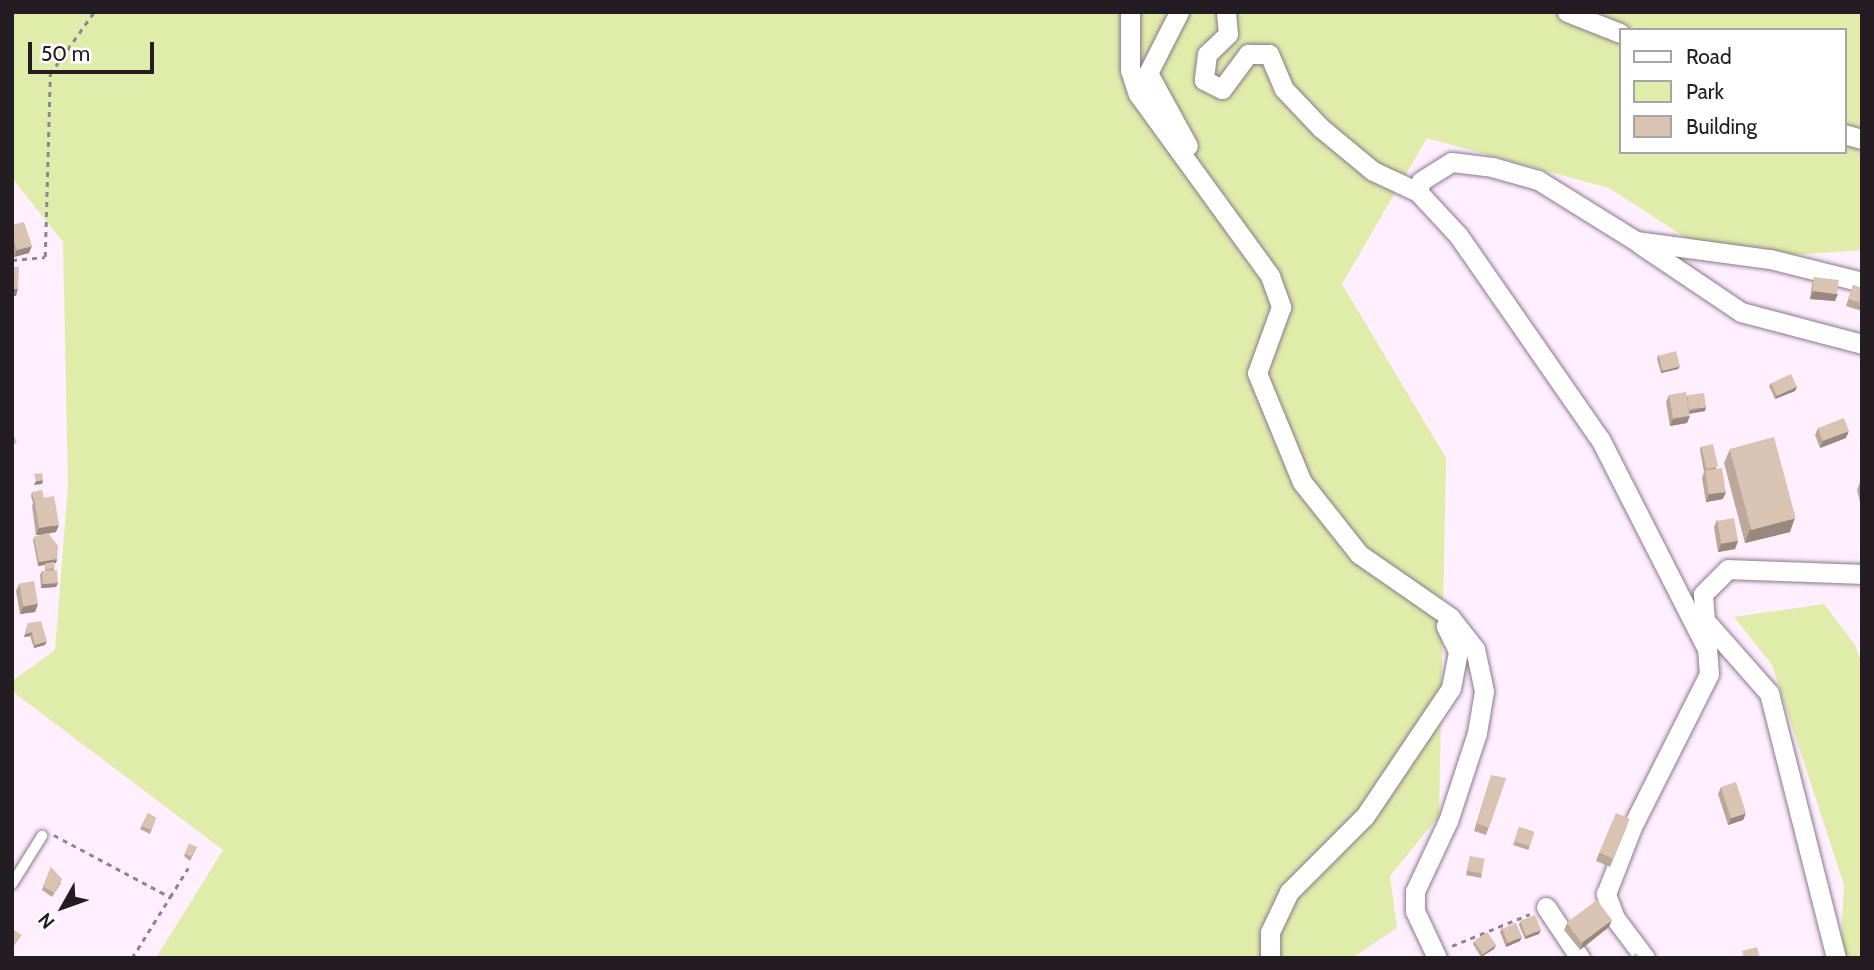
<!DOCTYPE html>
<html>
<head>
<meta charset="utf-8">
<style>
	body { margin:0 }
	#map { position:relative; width:1874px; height:970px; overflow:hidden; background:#ffefff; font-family:Cabin,sans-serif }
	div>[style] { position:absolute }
	.green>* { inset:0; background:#e0eca9 }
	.path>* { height:2.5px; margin-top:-1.25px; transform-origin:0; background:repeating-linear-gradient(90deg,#8f848f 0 5px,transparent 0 10px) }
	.roads { filter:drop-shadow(0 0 2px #8b798b) drop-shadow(0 0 2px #8b798b) }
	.lane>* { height:10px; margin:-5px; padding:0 5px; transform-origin:5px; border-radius:5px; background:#fff }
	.street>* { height:19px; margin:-9.5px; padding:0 9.5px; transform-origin:9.5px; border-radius:9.5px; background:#fff }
	.wall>* { inset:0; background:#bba899; transform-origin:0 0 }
	.shaded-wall>* { inset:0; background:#98887d }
	.building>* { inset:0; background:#d9c3b2; transform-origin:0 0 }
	span { translate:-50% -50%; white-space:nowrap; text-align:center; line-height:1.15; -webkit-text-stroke:5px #fff; paint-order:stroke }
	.frame { position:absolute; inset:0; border:14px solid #231c23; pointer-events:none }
	.legend { position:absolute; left:1619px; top:28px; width:228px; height:126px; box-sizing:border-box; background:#fff; border:2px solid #a7a4a7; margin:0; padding:9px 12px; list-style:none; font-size:21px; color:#231c23 }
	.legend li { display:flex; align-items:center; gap:14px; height:35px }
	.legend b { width:35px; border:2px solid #a7a4a7 }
	.north { position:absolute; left:28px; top:872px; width:70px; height:70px; -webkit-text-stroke:5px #fff; paint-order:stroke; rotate:230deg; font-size:19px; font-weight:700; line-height:28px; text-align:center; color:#231c23 }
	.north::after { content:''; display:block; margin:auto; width:24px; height:32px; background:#231c23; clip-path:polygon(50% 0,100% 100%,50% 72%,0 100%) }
	.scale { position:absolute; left:28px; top:42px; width:126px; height:32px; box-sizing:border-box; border:4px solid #231c23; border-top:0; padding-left:9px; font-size:21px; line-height:24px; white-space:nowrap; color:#231c23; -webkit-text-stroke:5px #fff; paint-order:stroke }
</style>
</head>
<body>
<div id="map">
	<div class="green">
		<i style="clip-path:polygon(evenodd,12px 12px,1862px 12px,1862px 250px,1720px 260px,1609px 188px,1427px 138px,1342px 284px,1446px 458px,1439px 816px,1390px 876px,1397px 928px,1352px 958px,156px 958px,223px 850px,12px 691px,12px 681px,55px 650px,68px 485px,63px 242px,12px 178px,12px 12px,1620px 30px,1844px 30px,1844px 152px,1620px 152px,1620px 30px)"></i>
		<i style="clip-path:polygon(1824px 604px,1855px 645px,1862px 664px,1862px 958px,1840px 958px,1844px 885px,1772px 665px,1734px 617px)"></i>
	</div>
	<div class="path">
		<i style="left:12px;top:260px;width:33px;rotate:-5deg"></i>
		<i style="left:45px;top:257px;width:183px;rotate:-88.4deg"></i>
		<i style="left:50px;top:74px;width:76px;rotate:-54.6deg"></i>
		<i style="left:54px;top:835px;width:132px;rotate:28.1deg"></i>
		<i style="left:170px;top:897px;width:34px;rotate:-58deg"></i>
		<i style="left:1452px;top:946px;width:84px;rotate:-22.3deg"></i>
		<i style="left:132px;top:958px;width:72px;rotate:-58.1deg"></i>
	</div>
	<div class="roads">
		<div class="lane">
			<i style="left:12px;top:884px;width:57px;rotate:-58deg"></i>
		</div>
		<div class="street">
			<i style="left:1130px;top:12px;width:58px;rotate:90deg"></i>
			<i style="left:1130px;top:70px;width:25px;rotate:72deg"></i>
			<i style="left:1138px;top:94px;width:225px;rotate:54deg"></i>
			<i style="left:1270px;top:276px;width:33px;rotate:70deg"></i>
			<i style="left:1281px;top:307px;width:70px;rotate:110deg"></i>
			<i style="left:1257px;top:373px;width:118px;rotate:67.6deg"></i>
			<i style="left:1302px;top:482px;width:92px;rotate:51.6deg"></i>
			<i style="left:1359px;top:554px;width:111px;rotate:34.7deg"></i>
			<i style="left:1450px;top:617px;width:41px;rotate:52deg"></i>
			<i style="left:1475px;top:649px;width:43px;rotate:77.9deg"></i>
			<i style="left:1484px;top:691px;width:43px;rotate:99.5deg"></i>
			<i style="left:1477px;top:733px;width:93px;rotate:108.2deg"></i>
			<i style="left:1448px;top:821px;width:77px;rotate:115.2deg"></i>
			<i style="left:1415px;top:891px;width:20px;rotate:90deg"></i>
			<i style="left:1415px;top:911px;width:52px;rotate:64.9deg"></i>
			<i style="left:1179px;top:12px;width:68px;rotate:116.9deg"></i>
			<i style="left:1148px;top:73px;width:83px;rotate:61.3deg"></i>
			<i style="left:1226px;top:12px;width:22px;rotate:85deg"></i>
			<i style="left:1228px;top:34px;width:29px;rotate:136deg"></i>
			<i style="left:1207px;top:54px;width:26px;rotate:97deg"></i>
			<i style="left:1204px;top:80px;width:20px;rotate:27deg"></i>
			<i style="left:1222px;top:89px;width:44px;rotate:-53.4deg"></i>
			<i style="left:1248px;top:54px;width:21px"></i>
			<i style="left:1269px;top:54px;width:38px;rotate:67deg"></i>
			<i style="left:1284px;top:89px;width:54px;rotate:46.5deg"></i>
			<i style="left:1321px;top:128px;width:67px;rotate:39.6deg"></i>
			<i style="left:1373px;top:171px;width:50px;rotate:25deg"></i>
			<i style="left:1418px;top:192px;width:59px;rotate:47.1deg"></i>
			<i style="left:1458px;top:235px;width:249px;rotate:55.2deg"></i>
			<i style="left:1600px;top:439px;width:231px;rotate:63deg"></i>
			<i style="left:1567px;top:12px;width:57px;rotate:21.6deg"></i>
			<i style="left:1844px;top:134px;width:19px;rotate:16deg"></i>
			<i style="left:1418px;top:192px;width:11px;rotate:-75deg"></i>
			<i style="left:1421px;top:181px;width:36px;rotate:-32deg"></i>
			<i style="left:1452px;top:162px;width:40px;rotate:7.1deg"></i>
			<i style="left:1492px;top:167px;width:48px;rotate:15.8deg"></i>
			<i style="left:1538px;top:180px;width:115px;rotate:31.9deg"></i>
			<i style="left:1636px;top:241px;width:135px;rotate:7.7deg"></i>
			<i style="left:1770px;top:259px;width:95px;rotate:14deg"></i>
			<i style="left:1640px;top:244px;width:122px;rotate:34deg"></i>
			<i style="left:1741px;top:312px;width:125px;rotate:14.8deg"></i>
			<i style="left:1709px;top:625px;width:91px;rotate:48.6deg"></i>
			<i style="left:1769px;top:693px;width:273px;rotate:75.8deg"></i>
			<i style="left:1546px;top:907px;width:61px;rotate:56.3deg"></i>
			<i style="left:1270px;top:958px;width:26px;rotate:-90deg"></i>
			<i style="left:1270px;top:932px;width:44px;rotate:-64.6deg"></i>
			<i style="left:1289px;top:892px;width:107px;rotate:-45deg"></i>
			<i style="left:1365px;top:816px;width:154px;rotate:-56.1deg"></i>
			<i style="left:1451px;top:688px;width:38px;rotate:-79deg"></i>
			<i style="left:1458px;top:651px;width:28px;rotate:-116deg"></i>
			<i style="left:1645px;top:958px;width:50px;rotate:-126.9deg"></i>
			<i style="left:1615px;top:918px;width:26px;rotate:-111deg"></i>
			<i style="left:1606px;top:894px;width:72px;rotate:-68.8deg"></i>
			<i style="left:1632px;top:827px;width:171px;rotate:-63.3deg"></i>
			<i style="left:1709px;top:674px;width:80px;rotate:-94.3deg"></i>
			<i style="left:1703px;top:594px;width:35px;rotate:-45deg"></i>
			<i style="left:1728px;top:569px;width:134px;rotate:2.1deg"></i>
		</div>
	</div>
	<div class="wall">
		<i style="clip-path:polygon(12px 225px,29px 253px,14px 257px,12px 251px)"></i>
		<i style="clip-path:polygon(1814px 277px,1835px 301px,1810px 299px,1812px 284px)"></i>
		<i style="clip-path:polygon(1853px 285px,1862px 288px,1862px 311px,1846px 306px)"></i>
		<i style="clip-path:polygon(1658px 355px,1680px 366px,1678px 369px,1661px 373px,1657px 359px)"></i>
		<i style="clip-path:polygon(1771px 383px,1797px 387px,1795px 391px,1775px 399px,1769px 386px)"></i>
		<i style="clip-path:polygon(1669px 395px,1687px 396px,1705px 411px,1689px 414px,1687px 423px,1670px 426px,1666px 402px)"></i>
		<i style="clip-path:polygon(1818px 428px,1846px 438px,1820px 448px,1815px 435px)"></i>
		<i style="clip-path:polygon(1701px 446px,1717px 469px,1723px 499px,1706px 502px,1702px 478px,1704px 472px,1700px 450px)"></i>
		<i style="clip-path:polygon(1730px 449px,1790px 532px,1745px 543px,1724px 463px)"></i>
		<i style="clip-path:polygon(1861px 479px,1862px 479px,1862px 510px,1857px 490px)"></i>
		<i style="clip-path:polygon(32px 492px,44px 498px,56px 532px,48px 534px,57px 559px,56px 563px,54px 563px,54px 570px,58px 583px,56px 587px,41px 588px,40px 575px,42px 571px,45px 571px,45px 565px,38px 566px,33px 540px,34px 537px,42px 535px,36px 535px,32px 506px,33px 503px,31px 496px)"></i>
		<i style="clip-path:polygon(1717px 520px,1738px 541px,1735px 549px,1718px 552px,1714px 527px)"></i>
		<i style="clip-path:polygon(19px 584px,38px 604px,35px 612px,20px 614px,16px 591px)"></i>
		<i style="clip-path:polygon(28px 623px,45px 645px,34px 648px,30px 636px,24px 637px)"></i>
		<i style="clip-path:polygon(1506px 778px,1486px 835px,1474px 831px,1489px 782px)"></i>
		<i style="clip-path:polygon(1721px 787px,1746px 813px,1743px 820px,1728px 825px,1718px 794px)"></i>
		<i style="clip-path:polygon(148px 813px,156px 818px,150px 834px,140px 829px)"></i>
		<i style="clip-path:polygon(1627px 826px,1610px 867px,1596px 861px,1599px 853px)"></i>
		<i style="left:1519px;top:827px;width:16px;height:19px;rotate:18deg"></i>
		<i style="clip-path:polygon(189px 844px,197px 847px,190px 861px,184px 856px)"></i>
		<i style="clip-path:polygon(1470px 856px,1482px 875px,1481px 878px,1466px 875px)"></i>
		<i style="clip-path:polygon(51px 867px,61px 883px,52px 897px,42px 890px)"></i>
		<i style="clip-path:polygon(1520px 921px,1539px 934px,1525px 939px,1519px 925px)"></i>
		<i style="clip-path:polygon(1567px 923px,1609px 927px,1580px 950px,1564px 930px)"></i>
		<i style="clip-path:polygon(1502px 928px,1520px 941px,1506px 947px,1500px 932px)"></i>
		<i style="clip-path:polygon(1474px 941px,1496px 945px,1494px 949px,1481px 957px,1473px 944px)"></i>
	</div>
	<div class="shaded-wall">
		<i style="clip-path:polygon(32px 246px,29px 253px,14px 257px,17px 250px)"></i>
		<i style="clip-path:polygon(12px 289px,18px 289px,16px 296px,12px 296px)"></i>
		<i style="clip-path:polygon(1813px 291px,1838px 294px,1835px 301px,1810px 299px)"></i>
		<i style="clip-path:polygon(1680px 366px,1678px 369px,1661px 373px,1662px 370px)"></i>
		<i style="clip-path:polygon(1797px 387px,1795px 391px,1775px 399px,1776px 396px)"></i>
		<i style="clip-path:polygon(1706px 407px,1705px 411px,1687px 414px,1689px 411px)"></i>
		<i style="clip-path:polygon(1690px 416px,1687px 423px,1670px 426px,1673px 419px)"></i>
		<i style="clip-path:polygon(1849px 431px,1846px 438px,1820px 448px,1823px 440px)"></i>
		<i style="clip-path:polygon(43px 480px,42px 484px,34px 485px,36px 481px)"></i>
		<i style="clip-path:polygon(1726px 492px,1723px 499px,1706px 502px,1709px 494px)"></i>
		<i style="clip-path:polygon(1795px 518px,1790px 532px,1745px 543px,1750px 529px)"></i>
		<i style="clip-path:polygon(59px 525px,56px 532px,36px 535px,39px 528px)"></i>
		<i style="clip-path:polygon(1738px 541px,1735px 549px,1718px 552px,1721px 544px)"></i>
		<i style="clip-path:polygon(57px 559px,56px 563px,38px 566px,39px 562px)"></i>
		<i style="clip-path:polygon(58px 583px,56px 587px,41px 588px,43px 584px)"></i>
		<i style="clip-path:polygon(38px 604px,35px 612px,20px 614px,23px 607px)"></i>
		<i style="clip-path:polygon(32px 632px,30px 636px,24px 637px,26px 634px)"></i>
		<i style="clip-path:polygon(47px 641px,45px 645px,34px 648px,35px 645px)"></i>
		<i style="clip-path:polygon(1746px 813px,1743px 820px,1728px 825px,1731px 818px)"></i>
		<i style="clip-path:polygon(1612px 920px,1609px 927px,1580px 950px,1583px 942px)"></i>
		<i style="clip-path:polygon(1541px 930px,1539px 934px,1525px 939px,1526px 936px)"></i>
		<i style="clip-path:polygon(1522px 937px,1520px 941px,1506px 947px,1507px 943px)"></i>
		<i style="clip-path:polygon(1496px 945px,1494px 949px,1481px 957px,1483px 954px)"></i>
	</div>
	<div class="building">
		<i style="clip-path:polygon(24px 222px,32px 246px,17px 250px,12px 235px,12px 225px)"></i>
		<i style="clip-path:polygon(12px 267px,19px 267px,18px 289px,12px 289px)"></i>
		<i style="left:1814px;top:277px;width:25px;height:14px;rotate:7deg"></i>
		<i style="clip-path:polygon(1853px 285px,1862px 288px,1862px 303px,1848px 299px)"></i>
		<i style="left:1676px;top:351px;width:16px;height:18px;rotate:75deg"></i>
		<i style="left:1791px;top:374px;width:14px;height:22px;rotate:65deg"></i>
		<i style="left:1686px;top:392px;width:24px;height:17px;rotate:81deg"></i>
		<i style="left:1704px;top:393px;width:14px;height:17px;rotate:82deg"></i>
		<i style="left:1844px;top:418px;width:14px;height:28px;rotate:69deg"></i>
		<i style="clip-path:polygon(12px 431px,17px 443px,12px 445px)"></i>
		<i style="left:1774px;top:437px;width:84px;height:46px;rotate:75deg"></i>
		<i style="left:1713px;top:444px;width:23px;height:12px;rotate:77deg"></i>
		<i style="left:1722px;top:468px;width:24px;height:17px;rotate:81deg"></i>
		<i style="clip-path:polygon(42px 473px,43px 480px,36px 481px,34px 474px)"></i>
		<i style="clip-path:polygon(42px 490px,44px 498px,34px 499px,34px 500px,32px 492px)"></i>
		<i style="left:54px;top:496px;width:29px;height:20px;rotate:80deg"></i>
		<i style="left:1734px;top:518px;width:23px;height:17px;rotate:80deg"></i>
		<i style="clip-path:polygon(48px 533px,58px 546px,57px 559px,39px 562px,34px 537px)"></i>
		<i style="left:54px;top:562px;width:6px;height:9px;rotate:81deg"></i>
		<i style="left:57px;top:570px;width:13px;height:15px;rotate:86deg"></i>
		<i style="left:34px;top:581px;width:23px;height:15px;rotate:80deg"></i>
		<i style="clip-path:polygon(41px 621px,47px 641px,35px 645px,32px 632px,26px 634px,28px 623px)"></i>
		<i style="clip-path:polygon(1491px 775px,1506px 778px,1489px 828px,1477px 823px)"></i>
		<i style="left:1736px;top:782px;width:33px;height:16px;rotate:72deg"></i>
		<i style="clip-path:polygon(148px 813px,156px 818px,151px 830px,142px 826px)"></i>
		<i style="left:1616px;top:813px;width:15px;height:43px;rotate:23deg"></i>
		<i style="left:1519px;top:827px;width:16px;height:15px;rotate:18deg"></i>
		<i style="clip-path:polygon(189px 844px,197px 847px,191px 857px,185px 853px)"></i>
		<i style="left:1470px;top:856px;width:15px;height:15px;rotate:11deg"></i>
		<i style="clip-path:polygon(51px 867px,62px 879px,54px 893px,43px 886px)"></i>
		<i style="left:1597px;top:900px;width:25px;height:38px;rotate:53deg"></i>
		<i style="left:1535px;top:915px;width:16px;height:16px;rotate:68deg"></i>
		<i style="left:1516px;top:923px;width:15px;height:15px;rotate:67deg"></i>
		<i style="clip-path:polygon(12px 929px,22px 935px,14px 946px,12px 945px)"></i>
		<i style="left:1487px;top:932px;width:16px;height:16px;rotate:55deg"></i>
		<i style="clip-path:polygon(1757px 947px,1760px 958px,1744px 958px,1742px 951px)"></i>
		<i style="clip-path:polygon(1636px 953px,1640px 958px,1630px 958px)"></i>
	</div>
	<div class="frame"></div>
	<ul class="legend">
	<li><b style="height:9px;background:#fff"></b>Road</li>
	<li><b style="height:19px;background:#e0eca9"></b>Park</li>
	<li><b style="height:19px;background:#d9c3b2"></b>Building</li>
	</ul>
	<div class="north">N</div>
	<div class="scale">50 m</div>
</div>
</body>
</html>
